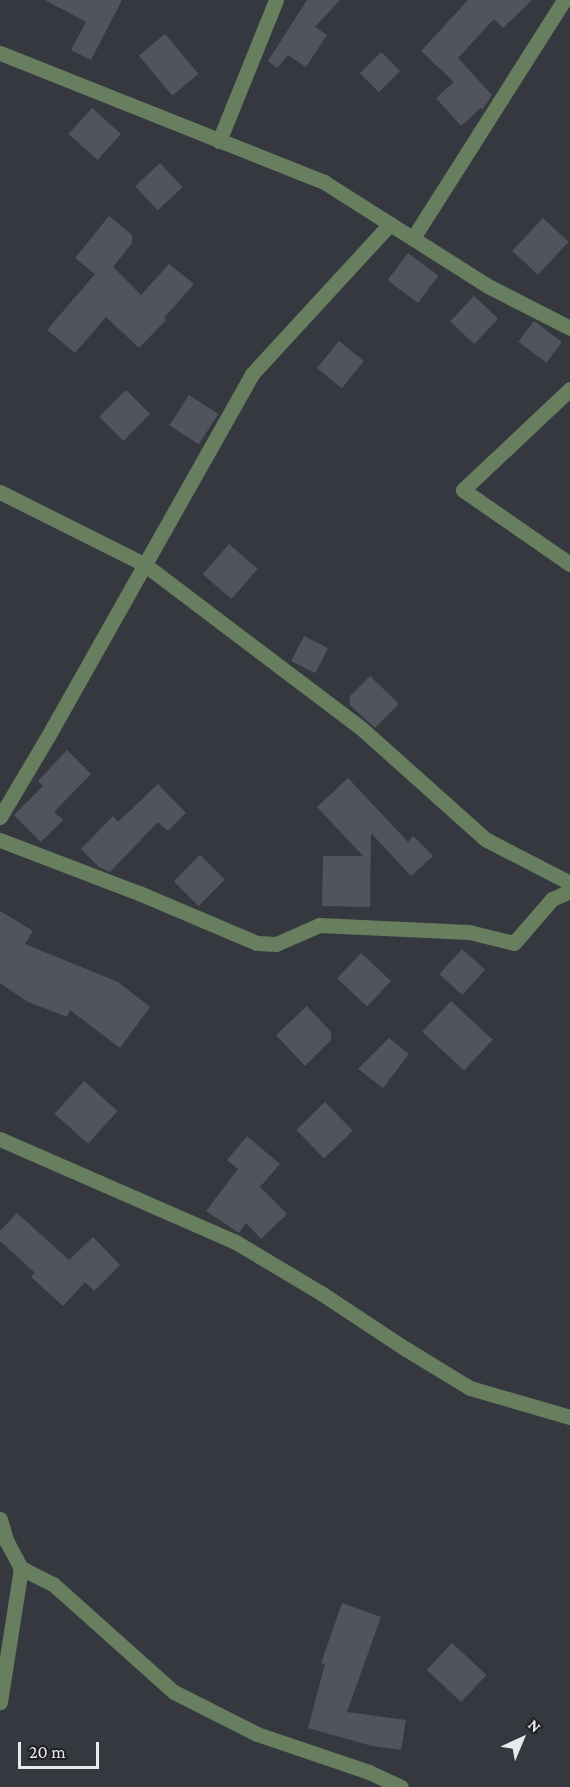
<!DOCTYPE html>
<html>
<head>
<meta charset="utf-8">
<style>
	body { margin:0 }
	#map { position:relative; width:570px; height:1787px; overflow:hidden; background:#35383f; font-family:"Crimson Pro",serif }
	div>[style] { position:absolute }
	.building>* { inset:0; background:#51545d; transform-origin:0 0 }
	.minor>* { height:15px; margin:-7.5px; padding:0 7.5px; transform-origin:7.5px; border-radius:7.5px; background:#677e5f }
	span { translate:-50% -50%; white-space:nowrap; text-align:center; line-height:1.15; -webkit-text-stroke:4.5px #1e1f23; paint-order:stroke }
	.north { position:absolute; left:492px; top:1709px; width:60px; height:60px; -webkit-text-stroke:4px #1e1f23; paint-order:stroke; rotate:44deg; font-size:16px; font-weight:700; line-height:24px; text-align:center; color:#e7e9ee }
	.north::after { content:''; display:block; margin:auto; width:21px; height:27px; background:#e7e9ee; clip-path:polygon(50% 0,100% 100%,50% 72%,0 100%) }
	.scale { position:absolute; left:18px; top:1742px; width:81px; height:27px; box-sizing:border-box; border:3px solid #e7e9ee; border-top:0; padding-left:8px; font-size:18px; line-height:21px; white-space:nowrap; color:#e7e9ee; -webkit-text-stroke:4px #1e1f23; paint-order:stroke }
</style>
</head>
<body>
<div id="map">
	<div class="building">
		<i style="clip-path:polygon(45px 0,122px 0,91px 60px,71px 50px,86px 22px)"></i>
		<i style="clip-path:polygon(307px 0,340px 0,315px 27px,327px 35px,306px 67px,288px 55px,277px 68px,268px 61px)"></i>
		<i style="clip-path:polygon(468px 0,532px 0,503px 28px,494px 19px,458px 58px,492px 95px,483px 109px,481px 108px,461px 126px,436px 98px,454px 82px,421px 51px)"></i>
		<i style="left:165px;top:34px;width:52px;height:34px;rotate:50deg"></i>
		<i style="left:381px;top:52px;width:27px;height:30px;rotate:45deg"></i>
		<i style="left:92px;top:108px;width:39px;height:35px;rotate:42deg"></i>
		<i style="left:160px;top:163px;width:33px;height:34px;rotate:47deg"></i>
		<i style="clip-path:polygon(109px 216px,132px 235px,132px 243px,113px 267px,141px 295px,169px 264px,194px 284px,164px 318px,166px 320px,139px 348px,106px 317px,75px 353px,47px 330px,95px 274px,75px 258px)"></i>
		<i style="left:543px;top:218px;width:35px;height:45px;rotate:43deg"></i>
		<i style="left:408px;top:253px;width:38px;height:34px;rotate:37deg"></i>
		<i style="left:474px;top:296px;width:33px;height:35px;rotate:43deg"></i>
		<i style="left:534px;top:321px;width:35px;height:26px;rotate:37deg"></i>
		<i style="left:339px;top:341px;width:32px;height:35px;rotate:39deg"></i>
		<i style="left:126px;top:390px;width:34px;height:38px;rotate:45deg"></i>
		<i style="left:189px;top:395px;width:35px;height:36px;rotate:33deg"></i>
		<i style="left:229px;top:544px;width:38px;height:40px;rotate:41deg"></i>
		<i style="left:304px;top:636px;width:27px;height:28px;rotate:27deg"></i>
		<i style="clip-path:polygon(370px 676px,399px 704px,375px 728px,350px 705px,350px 696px)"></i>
		<i style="clip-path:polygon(67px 750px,91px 774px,54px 812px,63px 820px,41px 842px,14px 815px,43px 786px,38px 781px)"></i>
		<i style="clip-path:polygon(348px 778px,408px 842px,413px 836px,433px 856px,411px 876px,371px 833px,370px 907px,322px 906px,323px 856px,363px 856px,317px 807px)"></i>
		<i style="clip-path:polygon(158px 784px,186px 813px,168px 831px,158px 822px,110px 872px,99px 867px,81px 849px,113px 816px,118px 822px)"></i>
		<i style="left:200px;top:855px;width:35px;height:37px;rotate:45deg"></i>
		<i style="clip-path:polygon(0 911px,33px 931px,25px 944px,118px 982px,150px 1007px,120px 1048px,70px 1010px,67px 1017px,28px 1002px,0 983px)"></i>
		<i style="left:462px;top:949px;width:31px;height:34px;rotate:42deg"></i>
		<i style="left:361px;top:953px;width:41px;height:35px;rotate:43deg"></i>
		<i style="left:451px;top:1001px;width:57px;height:42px;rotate:43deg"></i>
		<i style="clip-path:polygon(307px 1006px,331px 1032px,331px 1040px,305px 1066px,276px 1035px)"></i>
		<i style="clip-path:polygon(389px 1038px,409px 1054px,383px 1088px,358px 1069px)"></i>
		<i style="left:84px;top:1081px;width:45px;height:44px;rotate:42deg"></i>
		<i style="left:325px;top:1102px;width:40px;height:40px;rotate:46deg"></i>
		<i style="clip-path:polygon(247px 1136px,280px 1164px,260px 1187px,287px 1214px,261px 1239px,246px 1223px,239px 1233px,206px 1211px,238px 1169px,227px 1160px)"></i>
		<i style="clip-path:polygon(17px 1213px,69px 1260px,93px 1237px,120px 1265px,94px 1291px,85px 1282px,63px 1306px,31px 1277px,35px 1273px,0 1241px,0 1231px)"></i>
		<i style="clip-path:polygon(342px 1603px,381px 1617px,347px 1712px,406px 1720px,401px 1750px,372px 1746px,308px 1728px,325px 1664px,321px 1663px)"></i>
		<i style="left:452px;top:1643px;width:47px;height:37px;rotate:43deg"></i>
	</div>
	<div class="minor">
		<i style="left:0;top:53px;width:349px;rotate:21.7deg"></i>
		<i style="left:324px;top:182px;width:194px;rotate:32.4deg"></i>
		<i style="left:488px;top:286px;width:92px;rotate:27.1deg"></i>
		<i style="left:219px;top:141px;width:152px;rotate:-68deg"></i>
		<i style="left:413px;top:238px;width:282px;rotate:-57.6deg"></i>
		<i style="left:570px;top:389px;width:147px;rotate:136.7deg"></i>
		<i style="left:463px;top:490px;width:130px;rotate:34.7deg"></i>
		<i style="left:0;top:492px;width:161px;rotate:26.6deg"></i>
		<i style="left:144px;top:564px;width:272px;rotate:37.1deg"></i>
		<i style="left:361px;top:728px;width:166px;rotate:41.8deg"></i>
		<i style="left:485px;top:839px;width:96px;rotate:27.4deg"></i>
		<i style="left:0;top:817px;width:92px;rotate:-59.3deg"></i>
		<i style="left:47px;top:738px;width:418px;rotate:-60.6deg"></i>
		<i style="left:252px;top:374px;width:204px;rotate:-47.4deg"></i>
		<i style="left:0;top:840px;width:149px;rotate:20.9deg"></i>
		<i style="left:139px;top:893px;width:128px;rotate:23deg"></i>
		<i style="left:257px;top:943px;width:19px;rotate:3deg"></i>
		<i style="left:276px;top:944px;width:47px;rotate:-23.8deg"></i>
		<i style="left:319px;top:925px;width:150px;rotate:2.7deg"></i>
		<i style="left:469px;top:932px;width:46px;rotate:13.7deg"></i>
		<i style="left:514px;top:943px;width:58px;rotate:-49.2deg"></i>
		<i style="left:552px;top:899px;width:20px;rotate:-24deg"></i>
		<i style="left:0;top:1139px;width:255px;rotate:23.6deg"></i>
		<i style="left:234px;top:1241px;width:101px;rotate:30.9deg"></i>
		<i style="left:321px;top:1293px;width:102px;rotate:33.4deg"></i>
		<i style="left:406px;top:1349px;width:75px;rotate:31.4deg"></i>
		<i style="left:470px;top:1388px;width:104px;rotate:16.2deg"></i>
		<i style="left:0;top:1519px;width:22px;rotate:74deg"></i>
		<i style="left:0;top:1537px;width:7px;rotate:27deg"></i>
		<i style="left:6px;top:1540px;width:32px;rotate:62deg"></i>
		<i style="left:21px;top:1568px;width:136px;rotate:98.9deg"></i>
		<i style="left:21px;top:1568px;width:36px;rotate:27deg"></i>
		<i style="left:53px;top:1584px;width:162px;rotate:41.8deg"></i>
		<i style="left:174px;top:1692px;width:93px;rotate:26.8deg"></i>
		<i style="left:257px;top:1734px;width:118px;rotate:18.7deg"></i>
		<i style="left:369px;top:1772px;width:35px;rotate:25deg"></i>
	</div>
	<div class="north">N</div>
	<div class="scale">20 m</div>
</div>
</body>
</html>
